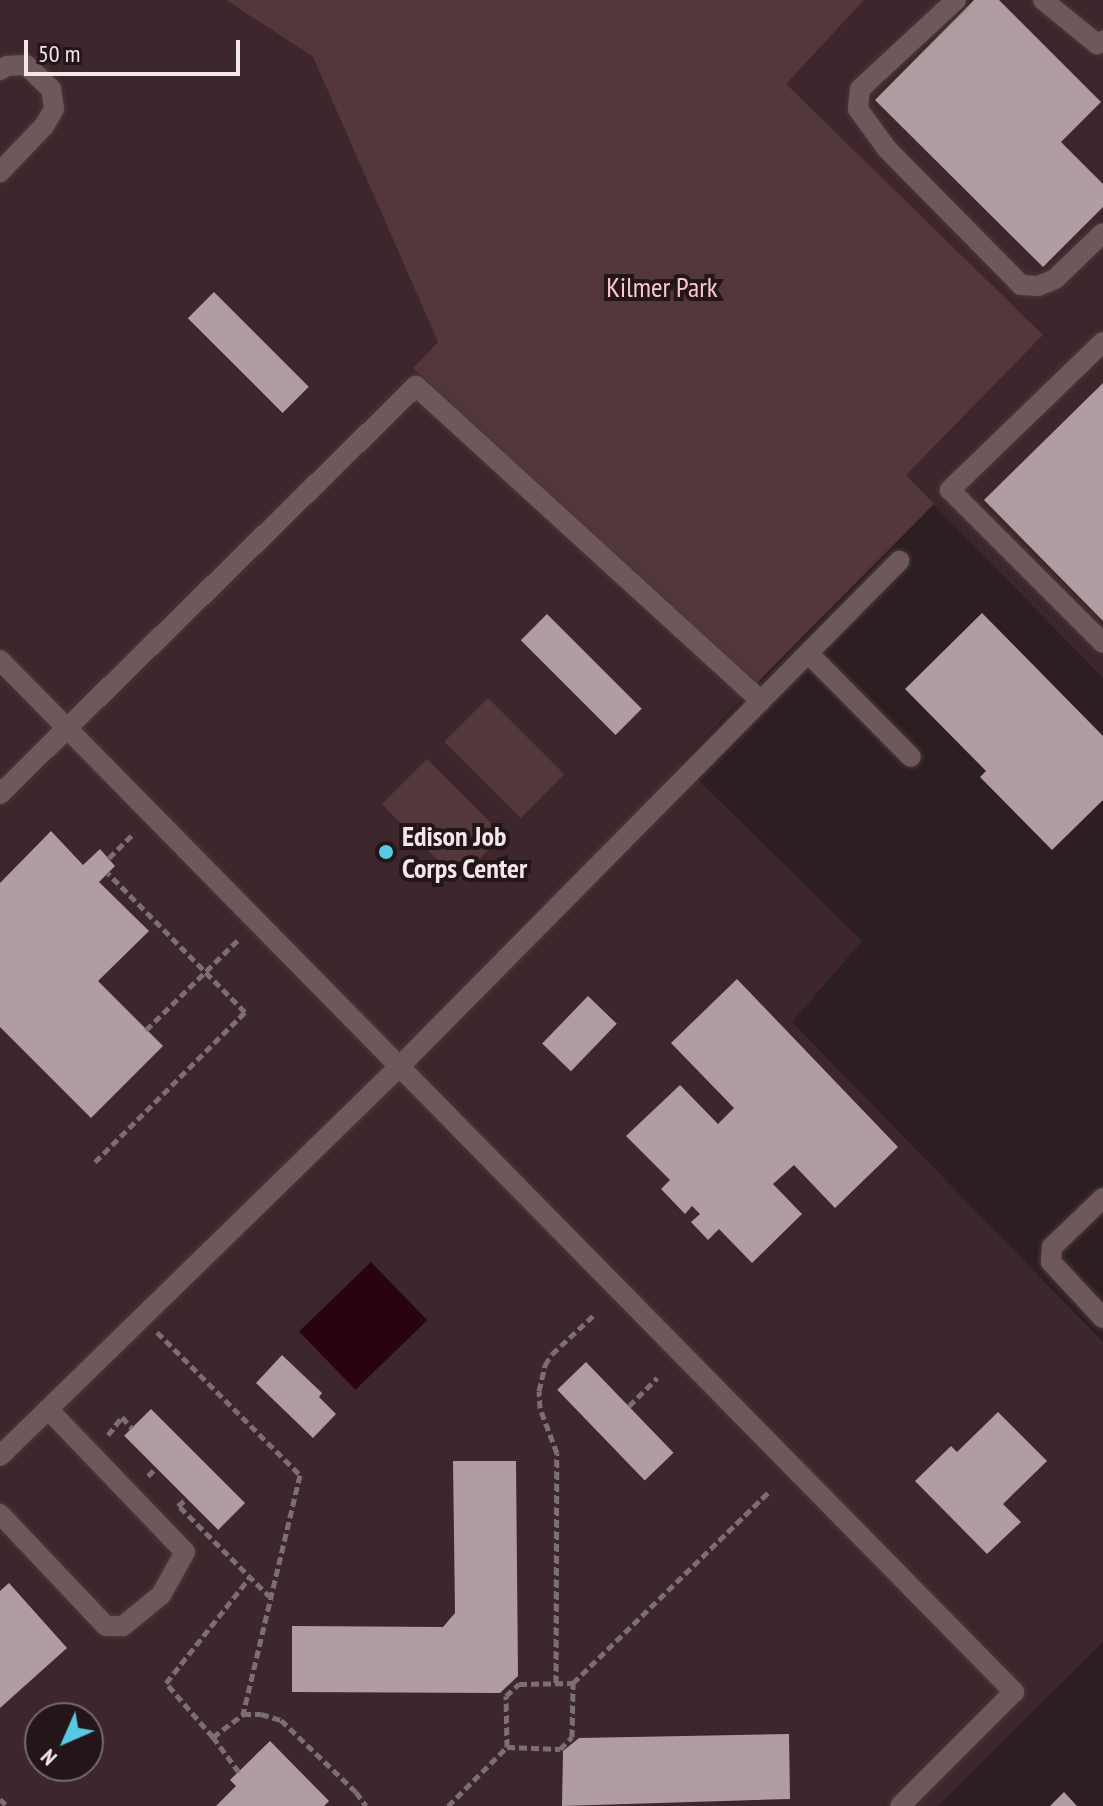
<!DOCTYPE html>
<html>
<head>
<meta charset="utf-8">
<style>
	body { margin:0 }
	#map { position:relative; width:1103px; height:1806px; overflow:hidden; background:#2d1e21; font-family:"PT Sans Narrow",sans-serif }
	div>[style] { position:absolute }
	.built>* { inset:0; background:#3d272c }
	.green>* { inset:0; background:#54363d; transform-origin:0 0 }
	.water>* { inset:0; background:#29030f; transform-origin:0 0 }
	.building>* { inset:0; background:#b19da1; transform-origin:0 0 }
	.path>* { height:5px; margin-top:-2.5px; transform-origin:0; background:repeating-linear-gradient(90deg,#7c6e71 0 8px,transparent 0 12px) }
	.roads { filter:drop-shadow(0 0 2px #493a3d) drop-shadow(0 0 2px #493a3d) }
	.minor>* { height:20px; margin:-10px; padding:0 10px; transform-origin:10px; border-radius:10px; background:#6e585c }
	.dots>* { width:22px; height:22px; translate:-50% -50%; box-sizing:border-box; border:4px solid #231518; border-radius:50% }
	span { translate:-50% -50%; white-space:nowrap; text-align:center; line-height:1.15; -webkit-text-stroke:8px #231518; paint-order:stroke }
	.park-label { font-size:28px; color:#f9c7d0 }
	.poi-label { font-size:28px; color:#f2e7e9; font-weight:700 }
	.left { translate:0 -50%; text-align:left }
	.north { position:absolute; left:24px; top:1702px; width:80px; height:80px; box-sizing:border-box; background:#231518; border:2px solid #76696c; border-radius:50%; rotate:225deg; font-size:22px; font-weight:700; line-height:32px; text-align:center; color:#f2e7e9 }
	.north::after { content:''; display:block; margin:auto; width:28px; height:36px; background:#58c9e3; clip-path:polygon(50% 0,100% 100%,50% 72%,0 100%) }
	.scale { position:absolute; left:24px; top:40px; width:216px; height:36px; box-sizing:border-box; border:4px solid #f2e7e9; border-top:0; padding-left:10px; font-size:24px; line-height:28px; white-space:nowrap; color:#f2e7e9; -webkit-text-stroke:6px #231518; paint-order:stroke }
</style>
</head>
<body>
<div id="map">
	<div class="built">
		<i style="clip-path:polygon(evenodd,0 0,226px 0,313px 57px,438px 342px,413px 368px,750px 690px,681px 763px,862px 941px,792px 1022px,1103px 1342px,1103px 1642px,938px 1806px,0 1806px,0 0,40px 1718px,88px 1718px,88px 1766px,40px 1766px,40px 1718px)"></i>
		<i style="clip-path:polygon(864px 0,1103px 0,1103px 678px,905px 475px,1042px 336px,785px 84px)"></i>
	</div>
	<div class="green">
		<i style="clip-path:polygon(226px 0,864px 0,786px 84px,1043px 335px,906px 475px,934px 504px,750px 690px,413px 368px,438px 342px,313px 57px)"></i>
		<i style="left:488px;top:698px;width:108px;height:62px;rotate:45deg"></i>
		<i style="left:427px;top:759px;width:108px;height:64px;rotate:45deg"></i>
	</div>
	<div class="water">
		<i style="left:371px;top:1262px;width:81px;height:100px;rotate:46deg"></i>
	</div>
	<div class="building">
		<i style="clip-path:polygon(974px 0,999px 0,1101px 102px,1061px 142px,1103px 184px,1103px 207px,1043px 267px,875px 100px)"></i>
		<i style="left:214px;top:292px;width:134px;height:37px;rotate:45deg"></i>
		<i style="clip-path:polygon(1103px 383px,1103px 621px,984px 500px)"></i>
		<i style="clip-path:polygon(982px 613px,1103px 736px,1103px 800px,1052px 850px,980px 777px,986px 771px,905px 689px)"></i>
		<i style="left:547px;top:614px;width:134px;height:37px;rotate:45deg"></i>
		<i style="clip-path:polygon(51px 831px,83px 865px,100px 849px,115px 866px,99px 882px,149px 931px,98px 981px,163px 1046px,91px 1118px,0 1027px,0 883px)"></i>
		<i style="clip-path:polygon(737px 979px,898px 1147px,835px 1208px,794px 1165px,773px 1184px,802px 1214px,752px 1263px,719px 1229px,708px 1240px,691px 1222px,700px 1214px,692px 1206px,685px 1214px,661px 1189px,670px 1180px,626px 1136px,680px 1085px,718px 1124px,734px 1108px,671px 1043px)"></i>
		<i style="left:588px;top:996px;width:40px;height:66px;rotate:44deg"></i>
		<i style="clip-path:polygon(282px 1355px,322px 1393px,319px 1397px,336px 1414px,313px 1438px,256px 1383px)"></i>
		<i style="left:586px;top:1362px;width:126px;height:40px;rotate:46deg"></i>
		<i style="left:151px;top:1409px;width:133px;height:38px;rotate:45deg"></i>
		<i style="clip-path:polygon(998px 1412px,1047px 1461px,1003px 1504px,1021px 1522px,987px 1554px,915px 1481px,951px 1446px,957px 1452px)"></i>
		<i style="clip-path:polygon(453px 1461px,516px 1461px,518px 1676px,500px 1693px,292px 1692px,292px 1626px,443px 1627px,455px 1613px)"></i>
		<i style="clip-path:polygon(9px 1583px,67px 1648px,0 1708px,0 1591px)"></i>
		<i style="clip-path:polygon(789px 1734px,790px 1799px,562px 1806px,563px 1751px,579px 1738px)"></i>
		<i style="clip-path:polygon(270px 1741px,329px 1801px,324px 1806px,216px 1806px,236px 1786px,230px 1780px)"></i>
		<i style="clip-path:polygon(1064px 1792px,1077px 1806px,1050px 1806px)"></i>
	</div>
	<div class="path">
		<i style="left:109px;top:858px;width:34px;rotate:-45deg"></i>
		<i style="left:146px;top:1030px;width:129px;rotate:-44.4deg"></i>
		<i style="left:95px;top:1162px;width:212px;rotate:-45deg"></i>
		<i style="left:245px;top:1012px;width:195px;rotate:-134.6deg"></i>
		<i style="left:157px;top:1332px;width:202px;rotate:45deg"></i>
		<i style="left:300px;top:1475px;width:246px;rotate:103.4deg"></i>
		<i style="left:243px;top:1714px;width:18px"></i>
		<i style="left:261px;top:1714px;width:21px;rotate:17deg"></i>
		<i style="left:281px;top:1720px;width:104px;rotate:43.8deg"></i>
		<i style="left:356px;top:1792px;width:17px;rotate:54deg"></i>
		<i style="left:629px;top:1406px;width:40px;rotate:-45deg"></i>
		<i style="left:108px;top:1435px;width:23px;rotate:-52deg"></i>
		<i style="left:122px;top:1417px;width:15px;rotate:48deg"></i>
		<i style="left:148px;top:1476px;width:11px;rotate:-45deg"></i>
		<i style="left:178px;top:1506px;width:11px;rotate:-41deg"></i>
		<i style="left:180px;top:1507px;width:126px;rotate:45deg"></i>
		<i style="left:556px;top:1683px;width:230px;rotate:-89.8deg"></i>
		<i style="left:557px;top:1453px;width:48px;rotate:-110.7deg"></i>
		<i style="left:540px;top:1408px;width:17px;rotate:-93deg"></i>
		<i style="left:539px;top:1391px;width:27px;rotate:-77deg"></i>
		<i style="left:545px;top:1365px;width:13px;rotate:-58deg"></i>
		<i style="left:552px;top:1354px;width:57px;rotate:-42.9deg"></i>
		<i style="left:213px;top:1737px;width:72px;rotate:-131deg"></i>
		<i style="left:166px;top:1683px;width:135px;rotate:-51.6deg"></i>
		<i style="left:507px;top:1747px;width:51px;rotate:-91.1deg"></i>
		<i style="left:506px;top:1696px;width:18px;rotate:-43deg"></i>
		<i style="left:519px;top:1684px;width:54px;rotate:-1.1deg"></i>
		<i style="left:239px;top:1772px;width:44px;rotate:-126.6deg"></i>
		<i style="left:213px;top:1737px;width:38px;rotate:-37deg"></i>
		<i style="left:0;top:1799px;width:10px;rotate:45deg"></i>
		<i style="left:448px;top:1806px;width:83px;rotate:-45deg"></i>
		<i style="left:507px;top:1747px;width:53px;rotate:2.2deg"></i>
		<i style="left:560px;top:1749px;width:17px;rotate:-45deg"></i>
		<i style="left:572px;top:1737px;width:54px;rotate:-88.9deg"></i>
		<i style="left:573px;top:1683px;width:275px;rotate:-44.3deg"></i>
	</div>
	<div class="roads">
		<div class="minor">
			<i style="left:956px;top:0;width:131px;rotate:137.2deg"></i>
			<i style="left:860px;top:89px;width:20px;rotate:96deg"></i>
			<i style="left:858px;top:109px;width:49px;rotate:54.1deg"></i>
			<i style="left:887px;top:149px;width:191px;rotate:45.4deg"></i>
			<i style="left:1021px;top:285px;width:17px;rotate:3deg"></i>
			<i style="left:1038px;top:286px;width:18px;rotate:-22deg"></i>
			<i style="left:1055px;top:279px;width:66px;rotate:-43.8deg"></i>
			<i style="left:1043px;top:0;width:70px;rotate:39.2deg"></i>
			<i style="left:1097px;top:44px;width:7px;rotate:-27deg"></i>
			<i style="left:0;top:70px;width:8px;rotate:-30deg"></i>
			<i style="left:7px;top:66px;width:19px;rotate:-3deg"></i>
			<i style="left:26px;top:65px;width:35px;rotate:44deg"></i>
			<i style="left:51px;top:89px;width:20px;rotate:81deg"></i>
			<i style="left:54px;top:109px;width:20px;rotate:120deg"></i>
			<i style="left:44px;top:126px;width:64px;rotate:133.7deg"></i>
			<i style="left:1103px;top:342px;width:213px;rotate:136deg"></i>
			<i style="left:950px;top:490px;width:216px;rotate:45deg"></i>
			<i style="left:808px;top:653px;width:146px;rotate:45.3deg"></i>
			<i style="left:0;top:660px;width:1447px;rotate:45.5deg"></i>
			<i style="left:1014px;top:1692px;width:161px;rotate:135deg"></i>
			<i style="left:0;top:794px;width:583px;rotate:-44.44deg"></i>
			<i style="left:416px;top:386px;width:467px;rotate:42.4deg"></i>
			<i style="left:1103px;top:1198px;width:71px;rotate:136.1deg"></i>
			<i style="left:1052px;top:1247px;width:15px;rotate:94deg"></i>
			<i style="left:1051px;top:1262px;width:76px;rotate:47.1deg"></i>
			<i style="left:0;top:1456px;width:560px;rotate:-44.28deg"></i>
			<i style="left:401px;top:1065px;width:709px;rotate:-45.34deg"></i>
			<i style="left:0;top:1514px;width:154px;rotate:46.6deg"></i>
			<i style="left:106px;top:1626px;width:17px"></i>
			<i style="left:123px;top:1626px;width:49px;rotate:-39.2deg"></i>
			<i style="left:161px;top:1595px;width:49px;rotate:-60.8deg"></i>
			<i style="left:185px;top:1552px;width:198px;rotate:-133.8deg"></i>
		</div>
	</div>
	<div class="dots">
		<i style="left:386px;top:852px;background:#58c9e3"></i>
	</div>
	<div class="park-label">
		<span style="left:662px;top:287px">Kilmer Park</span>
	</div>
	<div class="poi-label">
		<span class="left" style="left:402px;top:852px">Edison Job<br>Corps Center</span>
	</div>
	<div class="north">N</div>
	<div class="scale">50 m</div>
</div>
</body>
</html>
